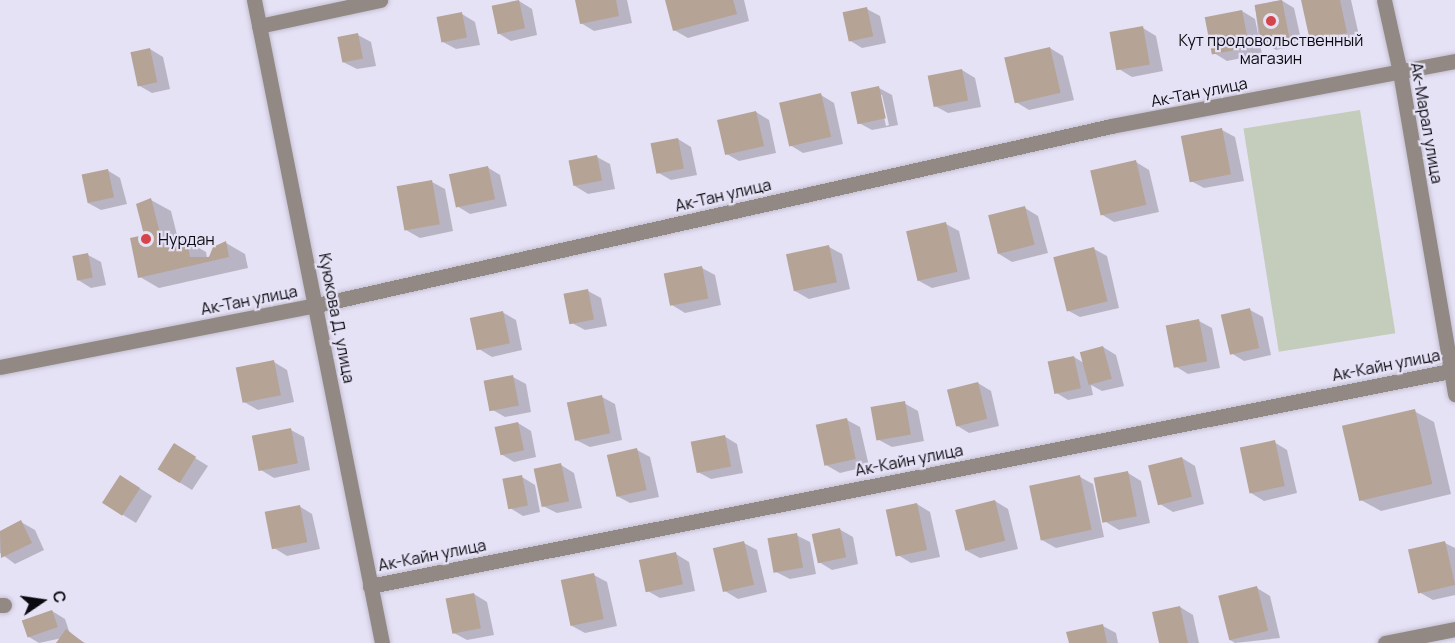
<!DOCTYPE html>
<html>
<head>
<meta charset="utf-8">
<style>
	body { margin:0 }
	#map { position:relative; width:1455px; height:643px; overflow:hidden; background:#e6e2f6; font-family:Manrope,sans-serif }
	div>[style] { position:absolute }
	.green>* { inset:0; background:#c4cdbb; transform-origin:0 0 }
	.shadow>* { inset:0; background:#0003 }
	.building>* { inset:0; background:#b5a396; transform-origin:0 0 }
	.roads { filter:drop-shadow(0 0 2px #c3bfd1) drop-shadow(0 0 2px #c3bfd1) }
	.minor>* { height:15px; margin:-7.5px; padding:0 7.5px; transform-origin:7.5px; border-radius:7.5px; background:#928985 }
	.dots>* { width:16px; height:16px; translate:-50% -50%; box-sizing:border-box; border:3px solid #e6e2f6; border-radius:50% }
	span { translate:-50% -50%; white-space:nowrap; text-align:center; line-height:1.15; -webkit-text-stroke:4.5px #e6e2f6; paint-order:stroke }
	.poi-label { font-size:16px; color:#0c0a11 }
	.left { translate:0 -50%; text-align:left }
	.street-label { font-size:16px; color:#0c0a11 }
	.north { position:absolute; left:12px; top:571px; width:60px; height:60px; -webkit-text-stroke:4px #e6e2f6; paint-order:stroke; rotate:77deg; font-size:16px; font-weight:700; line-height:24px; text-align:center; color:#0c0a11 }
	.north::after { content:''; display:block; margin:auto; width:21px; height:27px; background:#0c0a11; clip-path:polygon(50% 0,100% 100%,50% 72%,0 100%) }
</style>
</head>
<body>
<div id="map">
	<div class="green">
		<i style="left:1360px;top:110px;width:226px;height:118px;rotate:81deg"></i>
	</div>
	<div class="shadow">
		<i style="clip-path:polygon(577px 0,627px 0,632px 23px,594px 31px,581px 23px)"></i>
		<i style="clip-path:polygon(666px 0,744px 0,749px 21px,688px 38px,674px 30px)"></i>
		<i style="clip-path:polygon(1281px 0,1294px 8px,1302px 44px,1276px 50px,1259px 40px,1255px 5px)"></i>
		<i style="clip-path:polygon(1303px 0,1351px 0,1360px 40px,1325px 48px,1312px 40px)"></i>
		<i style="clip-path:polygon(519px 1px,532px 9px,537px 35px,511px 41px,498px 33px)"></i>
		<i style="clip-path:polygon(867px 9px,880px 16px,886px 43px,862px 48px,849px 40px)"></i>
		<i style="clip-path:polygon(1242px 11px,1255px 19px,1262px 54px,1227px 61px,1214px 53px)"></i>
		<i style="clip-path:polygon(462px 14px,475px 22px,480px 45px,456px 49px,443px 42px)"></i>
		<i style="clip-path:polygon(1143px 28px,1156px 36px,1163px 71px,1132px 77px,1119px 69px)"></i>
		<i style="clip-path:polygon(358px 35px,371px 42px,376px 66px,357px 69px,343px 62px)"></i>
		<i style="clip-path:polygon(1050px 48px,1063px 56px,1074px 100px,1029px 110px,1016px 102px)"></i>
		<i style="clip-path:polygon(150px 49px,163px 57px,170px 89px,152px 93px,138px 85px)"></i>
		<i style="clip-path:polygon(962px 70px,975px 78px,981px 107px,948px 113px,935px 106px)"></i>
		<i style="clip-path:polygon(evenodd,879px 88px,892px 95px,898px 125px,872px 130px,859px 123px,879px 88px,879px 95px,882px 95px,889px 125px,886px 126px,879px 95px)"></i>
		<i style="clip-path:polygon(821px 95px,834px 103px,843px 144px,803px 153px,790px 145px)"></i>
		<i style="clip-path:polygon(756px 112px,769px 120px,776px 153px,739px 161px,725px 153px)"></i>
		<i style="clip-path:polygon(1222px 130px,1235px 137px,1244px 181px,1204px 188px,1191px 181px)"></i>
		<i style="clip-path:polygon(678px 139px,691px 147px,697px 175px,671px 180px,657px 172px)"></i>
		<i style="clip-path:polygon(597px 157px,610px 164px,615px 189px,588px 194px,575px 186px)"></i>
		<i style="clip-path:polygon(1136px 162px,1149px 170px,1159px 212px,1114px 222px,1101px 214px)"></i>
		<i style="clip-path:polygon(487px 167px,500px 175px,507px 206px,470px 214px,457px 206px)"></i>
		<i style="clip-path:polygon(107px 170px,120px 178px,127px 204px,101px 210px,88px 203px)"></i>
		<i style="clip-path:polygon(432px 182px,445px 189px,453px 231px,420px 238px,406px 230px)"></i>
		<i style="clip-path:polygon(151px 200px,171px 211px,179px 243px,187px 241px,206px 252px,207px 258px,226px 243px,245px 254px,248px 268px,159px 288px,140px 277px)"></i>
		<i style="clip-path:polygon(1025px 208px,1038px 216px,1048px 253px,1012px 262px,999px 254px)"></i>
		<i style="clip-path:polygon(946px 224px,959px 231px,970px 279px,932px 288px,919px 281px)"></i>
		<i style="clip-path:polygon(829px 247px,842px 254px,850px 289px,809px 299px,795px 291px)"></i>
		<i style="clip-path:polygon(1094px 249px,1107px 256px,1119px 308px,1080px 317px,1067px 310px)"></i>
		<i style="clip-path:polygon(88px 255px,101px 262px,106px 285px,91px 288px,78px 280px)"></i>
		<i style="clip-path:polygon(702px 268px,715px 275px,721px 305px,685px 313px,672px 305px)"></i>
		<i style="clip-path:polygon(588px 291px,601px 298px,607px 326px,585px 330px,572px 323px)"></i>
		<i style="clip-path:polygon(1250px 310px,1263px 317px,1271px 355px,1244px 361px,1231px 353px)"></i>
		<i style="clip-path:polygon(502px 312px,516px 320px,522px 350px,492px 357px,479px 349px)"></i>
		<i style="clip-path:polygon(1199px 321px,1212px 328px,1220px 368px,1188px 374px,1175px 366px)"></i>
		<i style="clip-path:polygon(1103px 347px,1116px 355px,1124px 386px,1102px 391px,1091px 385px,1093px 395px,1068px 400px,1055px 392px,1074px 357px,1084px 363px)"></i>
		<i style="clip-path:polygon(274px 362px,287px 370px,294px 402px,258px 410px,244px 402px)"></i>
		<i style="clip-path:polygon(513px 377px,526px 384px,531px 412px,505px 417px,491px 409px)"></i>
		<i style="clip-path:polygon(978px 383px,991px 391px,999px 426px,969px 433px,956px 425px)"></i>
		<i style="clip-path:polygon(602px 397px,615px 404px,622px 440px,590px 447px,576px 440px)"></i>
		<i style="clip-path:polygon(904px 403px,918px 411px,924px 441px,892px 447px,879px 440px)"></i>
		<i style="clip-path:polygon(1414px 411px,1434px 422px,1451px 494px,1381px 511px,1361px 500px)"></i>
		<i style="clip-path:polygon(847px 420px,860px 427px,869px 466px,840px 473px,826px 465px)"></i>
		<i style="clip-path:polygon(518px 423px,531px 431px,536px 457px,514px 462px,501px 454px)"></i>
		<i style="clip-path:polygon(291px 430px,304px 437px,310px 470px,274px 478px,261px 470px)"></i>
		<i style="clip-path:polygon(724px 436px,737px 444px,743px 473px,711px 479px,698px 472px)"></i>
		<i style="clip-path:polygon(1274px 442px,1287px 450px,1297px 493px,1264px 501px,1251px 493px)"></i>
		<i style="clip-path:polygon(637px 450px,650px 457px,659px 497px,630px 503px,617px 496px)"></i>
		<i style="clip-path:polygon(187px 453px,208px 466px,192px 490px,179px 482px)"></i>
		<i style="clip-path:polygon(1182px 458px,1195px 466px,1204px 504px,1173px 512px,1160px 504px)"></i>
		<i style="clip-path:polygon(561px 465px,574px 473px,582px 508px,557px 513px,543px 506px)"></i>
		<i style="clip-path:polygon(1128px 473px,1141px 481px,1150px 523px,1119px 530px,1106px 522px)"></i>
		<i style="clip-path:polygon(522px 477px,535px 485px,540px 512px,523px 516px,510px 508px)"></i>
		<i style="clip-path:polygon(1080px 477px,1093px 484px,1104px 537px,1056px 548px,1042px 540px)"></i>
		<i style="clip-path:polygon(133px 484px,152px 496px,136px 523px,104px 503px)"></i>
		<i style="clip-path:polygon(995px 501px,1008px 509px,1018px 549px,980px 558px,967px 551px)"></i>
		<i style="clip-path:polygon(917px 504px,930px 512px,940px 557px,911px 563px,898px 555px)"></i>
		<i style="clip-path:polygon(299px 506px,312px 514px,320px 549px,287px 556px,274px 548px)"></i>
		<i style="clip-path:polygon(21px 522px,35px 530px,44px 550px,15px 564px,0 553px,0 532px)"></i>
		<i style="clip-path:polygon(839px 529px,853px 537px,858px 564px,832px 570px,819px 562px)"></i>
		<i style="clip-path:polygon(796px 535px,810px 542px,816px 574px,790px 579px,776px 572px)"></i>
		<i style="clip-path:polygon(744px 543px,757px 550px,767px 592px,738px 599px,725px 591px)"></i>
		<i style="clip-path:polygon(1445px 543px,1455px 548px,1455px 595px,1433px 600px,1419px 592px)"></i>
		<i style="clip-path:polygon(676px 554px,689px 562px,695px 591px,660px 598px,646px 590px)"></i>
		<i style="clip-path:polygon(594px 575px,607px 582px,617px 626px,585px 633px,572px 626px)"></i>
		<i style="clip-path:polygon(1257px 588px,1270px 596px,1280px 638px,1235px 643px,1230px 640px)"></i>
		<i style="clip-path:polygon(474px 594px,487px 602px,494px 635px,467px 640px,454px 633px)"></i>
		<i style="clip-path:polygon(1180px 607px,1193px 615px,1199px 643px,1160px 643px)"></i>
		<i style="clip-path:polygon(52px 611px,65px 619px,70px 634px,85px 643px,58px 643px,62px 638px,39px 643px,29px 637px)"></i>
		<i style="clip-path:polygon(1103px 626px,1116px 633px,1118px 643px,1070px 643px)"></i>
	</div>
	<div class="building">
		<i style="left:519px;top:0;width:29px;height:28px;rotate:78deg"></i>
		<i style="clip-path:polygon(575px 0,616px 0,619px 16px,580px 24px)"></i>
		<i style="clip-path:polygon(665px 0,733px 0,737px 14px,673px 31px)"></i>
		<i style="left:1282px;top:0;width:38px;height:28px;rotate:79deg"></i>
		<i style="clip-path:polygon(1301px 0,1340px 0,1347px 33px,1310px 41px)"></i>
		<i style="left:867px;top:7px;width:30px;height:25px;rotate:78deg"></i>
		<i style="left:1242px;top:10px;width:38px;height:38px;rotate:79deg"></i>
		<i style="left:462px;top:12px;width:26px;height:26px;rotate:79deg"></i>
		<i style="left:1143px;top:26px;width:39px;height:34px;rotate:80deg"></i>
		<i style="left:358px;top:33px;width:26px;height:21px;rotate:79deg"></i>
		<i style="left:1050px;top:47px;width:47px;height:47px;rotate:77deg"></i>
		<i style="left:150px;top:48px;width:35px;height:20px;rotate:78deg"></i>
		<i style="left:962px;top:69px;width:32px;height:35px;rotate:79deg"></i>
		<i style="left:879px;top:86px;width:33px;height:29px;rotate:78deg"></i>
		<i style="left:821px;top:93px;width:45px;height:43px;rotate:77deg"></i>
		<i style="left:756px;top:111px;width:36px;height:40px;rotate:77deg"></i>
		<i style="left:1222px;top:128px;width:47px;height:42px;rotate:79deg"></i>
		<i style="left:678px;top:138px;width:31px;height:28px;rotate:79deg"></i>
		<i style="left:597px;top:155px;width:26px;height:29px;rotate:79deg"></i>
		<i style="left:1136px;top:160px;width:46px;height:47px;rotate:77deg"></i>
		<i style="left:488px;top:166px;width:34px;height:40px;rotate:78deg"></i>
		<i style="left:108px;top:169px;width:29px;height:27px;rotate:78deg"></i>
		<i style="left:432px;top:180px;width:45px;height:36px;rotate:80deg"></i>
		<i style="clip-path:polygon(151px 198px,163px 245px,187px 240px,190px 257px,209px 257px,213px 247px,226px 241px,229px 257px,138px 278px,130px 238px,144px 235px,136px 204px)"></i>
		<i style="left:1025px;top:206px;width:40px;height:38px;rotate:76deg"></i>
		<i style="left:946px;top:222px;width:51px;height:41px;rotate:77deg"></i>
		<i style="left:829px;top:245px;width:38px;height:44px;rotate:78deg"></i>
		<i style="left:1094px;top:247px;width:56px;height:42px;rotate:76deg"></i>
		<i style="left:88px;top:253px;width:25px;height:16px;rotate:79deg"></i>
		<i style="left:702px;top:266px;width:33px;height:39px;rotate:79deg"></i>
		<i style="left:588px;top:289px;width:31px;height:25px;rotate:79deg"></i>
		<i style="left:1250px;top:308px;width:41px;height:30px;rotate:77deg"></i>
		<i style="left:503px;top:311px;width:33px;height:34px;rotate:78deg"></i>
		<i style="left:1199px;top:319px;width:43px;height:34px;rotate:79deg"></i>
		<i style="left:1103px;top:346px;width:34px;height:24px;rotate:75deg"></i>
		<i style="left:1074px;top:356px;width:33px;height:27px;rotate:78deg"></i>
		<i style="left:274px;top:360px;width:36px;height:39px;rotate:79deg"></i>
		<i style="left:513px;top:375px;width:31px;height:30px;rotate:79deg"></i>
		<i style="left:978px;top:382px;width:38px;height:32px;rotate:76deg"></i>
		<i style="left:602px;top:395px;width:39px;height:36px;rotate:78deg"></i>
		<i style="left:905px;top:401px;width:34px;height:35px;rotate:80deg"></i>
		<i style="left:1415px;top:409px;width:77px;height:75px;rotate:77deg"></i>
		<i style="left:847px;top:418px;width:42px;height:32px;rotate:78deg"></i>
		<i style="left:518px;top:422px;width:29px;height:24px;rotate:78deg"></i>
		<i style="left:291px;top:428px;width:36px;height:40px;rotate:79deg"></i>
		<i style="left:725px;top:435px;width:32px;height:35px;rotate:79deg"></i>
		<i style="left:1275px;top:440px;width:47px;height:36px;rotate:78deg"></i>
		<i style="left:174px;top:443px;width:26px;height:31px;rotate:32deg"></i>
		<i style="left:637px;top:448px;width:43px;height:31px;rotate:77deg"></i>
		<i style="left:1182px;top:457px;width:41px;height:35px;rotate:76deg"></i>
		<i style="left:561px;top:463px;width:39px;height:28px;rotate:78deg"></i>
		<i style="left:1128px;top:471px;width:46px;height:35px;rotate:79deg"></i>
		<i style="left:120px;top:475px;width:24px;height:33px;rotate:33deg"></i>
		<i style="left:522px;top:475px;width:31px;height:20px;rotate:79deg"></i>
		<i style="left:1080px;top:475px;width:56px;height:52px;rotate:78deg"></i>
		<i style="left:995px;top:500px;width:42px;height:41px;rotate:76deg"></i>
		<i style="left:917px;top:503px;width:48px;height:32px;rotate:78deg"></i>
		<i style="left:300px;top:505px;width:38px;height:36px;rotate:79deg"></i>
		<i style="clip-path:polygon(21px 520px,32px 543px,1px 558px,0 531px)"></i>
		<i style="left:840px;top:528px;width:30px;height:29px;rotate:78deg"></i>
		<i style="left:797px;top:533px;width:35px;height:30px;rotate:80deg"></i>
		<i style="left:744px;top:541px;width:45px;height:32px;rotate:77deg"></i>
		<i style="left:1445px;top:541px;width:45px;height:38px;rotate:77deg"></i>
		<i style="left:676px;top:552px;width:33px;height:38px;rotate:78deg"></i>
		<i style="left:594px;top:573px;width:47px;height:34px;rotate:78deg"></i>
		<i style="left:1257px;top:586px;width:46px;height:40px;rotate:76deg"></i>
		<i style="left:474px;top:593px;width:36px;height:29px;rotate:79deg"></i>
		<i style="clip-path:polygon(1180px 606px,1188px 643px,1159px 643px,1152px 612px)"></i>
		<i style="left:52px;top:610px;width:18px;height:32px;rotate:71deg"></i>
		<i style="clip-path:polygon(1103px 624px,1107px 643px,1069px 643px,1066px 632px)"></i>
		<i style="clip-path:polygon(66px 629px,84px 643px,56px 643px)"></i>
	</div>
	<div class="roads">
		<div class="minor">
			<i style="left:254px;top:0;width:656px;rotate:78.74deg"></i>
			<i style="left:1384px;top:0;width:74px;rotate:77.5deg"></i>
			<i style="left:1400px;top:72px;width:327px;rotate:80.3deg"></i>
			<i style="left:259px;top:26px;width:124px;rotate:-12.1deg"></i>
			<i style="left:0;top:367px;width:323px;rotate:-11.1deg"></i>
			<i style="left:317px;top:305px;width:814px;rotate:-12.7deg"></i>
			<i style="left:1111px;top:126px;width:350px;rotate:-10.7deg"></i>
			<i style="left:370px;top:586px;width:1106px;rotate:-11.26deg"></i>
			<i style="left:0;top:605px;width:4px"></i>
			<i style="left:1385px;top:643px;width:71px;rotate:-11.3deg"></i>
		</div>
	</div>
	<div class="dots">
		<i style="left:1271px;top:21px;background:#d5454a"></i>
		<i style="left:146px;top:239px;background:#d5454a"></i>
	</div>
	<div class="poi-label">
		<span style="left:1271px;top:49px">Кут продовольственный<br>магазин</span>
		<span class="left" style="left:158px;top:239px">Нурдан</span>
	</div>
	<div class="street-label">
		<span style="left:1199px;top:92px;rotate:-11deg">Ак-Тан улица</span>
		<span style="left:1427px;top:123px;rotate:80deg">Ак-Марал улица</span>
		<span style="left:723px;top:195px;rotate:-13deg">Ак-Тан улица</span>
		<span style="left:249px;top:300px;rotate:-11deg">Ак-Тан улица</span>
		<span style="left:337px;top:318px;rotate:79deg">Куюкова Д. улица</span>
		<span style="left:1386px;top:365px;rotate:-11deg">Ак-Кайн улица</span>
		<span style="left:909px;top:460px;rotate:-11deg">Ак-Кайн улица</span>
		<span style="left:432px;top:555px;rotate:-11deg">Ак-Кайн улица</span>
	</div>
	<div class="north">С</div>
</div>
</body>
</html>
